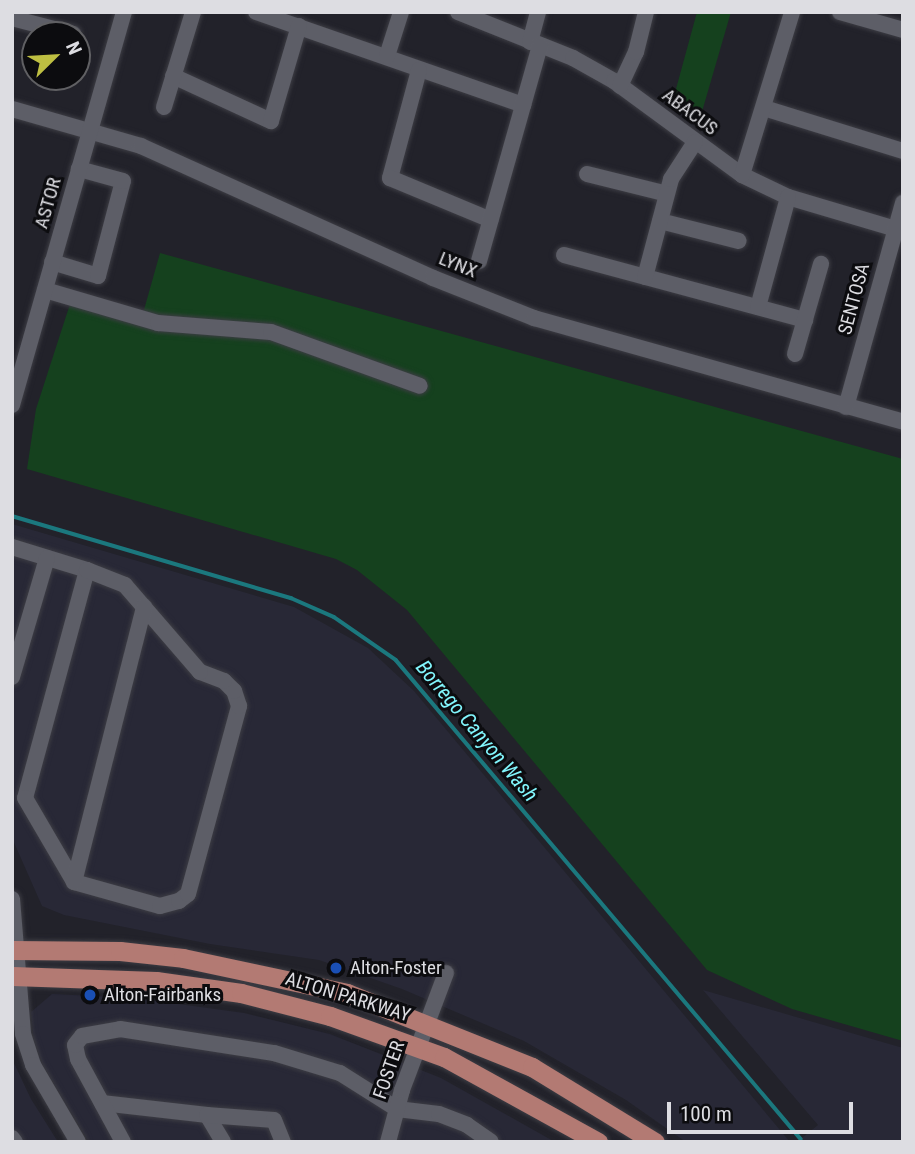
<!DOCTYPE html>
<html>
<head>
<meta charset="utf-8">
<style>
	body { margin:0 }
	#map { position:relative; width:915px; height:1154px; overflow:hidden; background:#22222a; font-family:"Roboto Condensed",sans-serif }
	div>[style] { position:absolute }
	.built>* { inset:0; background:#282836 }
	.green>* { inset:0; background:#15411e }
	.stream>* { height:3.5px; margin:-1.75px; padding:0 1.75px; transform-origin:1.75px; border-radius:1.75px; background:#1b787e }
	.roads { filter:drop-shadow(0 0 2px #3d3d44) drop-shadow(0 0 2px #3d3d44) }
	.minor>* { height:16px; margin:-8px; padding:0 8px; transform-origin:8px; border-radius:8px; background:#5d5e67 }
	.major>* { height:19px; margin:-9.5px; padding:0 9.5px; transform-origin:9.5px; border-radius:9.5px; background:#b37a73 }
	.dots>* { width:19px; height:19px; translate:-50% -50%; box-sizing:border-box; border:4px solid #0c0c0f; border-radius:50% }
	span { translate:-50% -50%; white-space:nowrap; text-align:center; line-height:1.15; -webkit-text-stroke:6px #0c0c0f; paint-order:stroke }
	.street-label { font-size:19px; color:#dddde2 }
	.poi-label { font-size:19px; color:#dddde2 }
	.left { translate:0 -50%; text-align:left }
	.water-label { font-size:21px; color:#82f6fd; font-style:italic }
	.frame { position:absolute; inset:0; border:14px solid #dddde2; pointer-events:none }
	.north { position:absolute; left:21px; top:21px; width:70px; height:70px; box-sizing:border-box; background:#0c0c0f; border:2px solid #606063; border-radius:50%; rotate:66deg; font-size:19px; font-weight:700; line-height:28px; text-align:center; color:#dddde2 }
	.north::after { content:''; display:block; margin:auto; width:24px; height:32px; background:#bebf42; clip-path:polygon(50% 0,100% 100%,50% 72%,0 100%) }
	.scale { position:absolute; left:667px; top:1102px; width:186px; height:32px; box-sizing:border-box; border:4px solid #dddde2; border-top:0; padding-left:9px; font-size:21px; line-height:24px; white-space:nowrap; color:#dddde2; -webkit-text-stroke:5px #0c0c0f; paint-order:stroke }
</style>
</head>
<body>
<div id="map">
	<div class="built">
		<i style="clip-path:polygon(12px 524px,294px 607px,368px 648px,414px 691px,790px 1142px,686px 1142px,626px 1100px,524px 1041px,402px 989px,319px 960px,210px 944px,64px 915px,42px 906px,12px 838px)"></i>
		<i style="clip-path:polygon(703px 990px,903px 1048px,903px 1142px,797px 1142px,818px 1125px)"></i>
		<i style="clip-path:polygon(52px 994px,135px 998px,244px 1013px,330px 1034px,441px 1078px,555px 1142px,89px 1142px,43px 1065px,34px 1040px,31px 1012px)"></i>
		<i style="clip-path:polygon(12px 1059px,31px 1099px,58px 1142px,12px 1142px)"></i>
	</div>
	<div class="green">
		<i style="clip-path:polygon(697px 12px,731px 12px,699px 122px,673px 100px)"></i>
		<i style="clip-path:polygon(160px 253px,903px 459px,903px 1041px,792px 1009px,707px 970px,407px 610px,357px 570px,336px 559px,27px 469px,36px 409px,70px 304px,140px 324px)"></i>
	</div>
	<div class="stream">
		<i style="left:12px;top:516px;width:291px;rotate:16.4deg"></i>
		<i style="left:291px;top:598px;width:47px;rotate:23.8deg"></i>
		<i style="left:334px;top:617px;width:75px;rotate:34.7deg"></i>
		<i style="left:396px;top:660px;width:627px;rotate:49.79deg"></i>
	</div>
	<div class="roads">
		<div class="minor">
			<i style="left:256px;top:12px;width:283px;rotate:19.2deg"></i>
			<i style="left:458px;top:12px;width:124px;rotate:21.8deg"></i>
			<i style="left:573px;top:58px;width:47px;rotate:29.3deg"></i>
			<i style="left:614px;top:81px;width:159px;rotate:36.3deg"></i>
			<i style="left:742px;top:175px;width:51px;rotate:25.6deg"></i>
			<i style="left:788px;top:197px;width:120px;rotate:16.5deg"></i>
			<i style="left:840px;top:12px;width:66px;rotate:15.9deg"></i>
			<i style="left:12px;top:18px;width:63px;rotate:14.7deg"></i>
			<i style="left:530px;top:42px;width:31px;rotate:-75deg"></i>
			<i style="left:387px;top:56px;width:46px;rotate:-72.3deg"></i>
			<i style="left:419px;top:70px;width:112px;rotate:105deg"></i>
			<i style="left:390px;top:178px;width:109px;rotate:22.6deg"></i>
			<i style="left:173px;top:76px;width:108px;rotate:24.7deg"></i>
			<i style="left:271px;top:121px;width:99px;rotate:-73.6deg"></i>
			<i style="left:620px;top:86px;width:38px;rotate:-65deg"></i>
			<i style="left:636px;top:52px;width:41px;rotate:-76deg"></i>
			<i style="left:164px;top:107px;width:99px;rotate:-73deg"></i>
			<i style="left:764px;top:108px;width:145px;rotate:17.2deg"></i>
			<i style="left:12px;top:109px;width:134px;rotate:16deg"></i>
			<i style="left:141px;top:146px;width:320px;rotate:24.3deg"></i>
			<i style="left:433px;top:278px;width:109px;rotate:21.6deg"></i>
			<i style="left:534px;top:318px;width:383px;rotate:15.7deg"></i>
			<i style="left:587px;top:174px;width:82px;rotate:14deg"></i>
			<i style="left:742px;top:175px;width:170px;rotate:-72.9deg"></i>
			<i style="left:660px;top:221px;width:81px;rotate:14.2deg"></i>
			<i style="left:564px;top:255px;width:250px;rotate:15.1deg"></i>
			<i style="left:479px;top:261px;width:224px;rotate:-74.2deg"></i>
			<i style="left:52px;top:262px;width:48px;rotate:16.9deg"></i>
			<i style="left:98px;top:276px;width:98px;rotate:-75.3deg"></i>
			<i style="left:123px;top:181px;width:46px;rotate:-164.7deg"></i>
			<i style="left:645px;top:277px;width:101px;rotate:-75.1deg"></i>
			<i style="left:671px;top:179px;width:44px;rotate:-57deg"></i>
			<i style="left:45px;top:290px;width:118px;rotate:16.3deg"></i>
			<i style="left:158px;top:323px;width:113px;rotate:4.6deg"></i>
			<i style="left:271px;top:332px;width:158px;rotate:19.9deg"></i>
			<i style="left:758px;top:307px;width:114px;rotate:-74.7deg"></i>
			<i style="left:795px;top:354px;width:94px;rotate:-73.9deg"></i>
			<i style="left:12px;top:405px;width:409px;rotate:-74.1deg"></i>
			<i style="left:846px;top:407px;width:212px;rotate:-74.4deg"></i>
			<i style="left:12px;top:547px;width:78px;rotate:17deg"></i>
			<i style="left:87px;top:570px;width:236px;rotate:105.2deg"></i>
			<i style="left:25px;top:798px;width:97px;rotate:59.7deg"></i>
			<i style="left:74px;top:882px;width:89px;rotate:15.6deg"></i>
			<i style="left:160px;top:906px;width:20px;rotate:-15deg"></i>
			<i style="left:179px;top:901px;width:11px;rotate:-38deg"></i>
			<i style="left:188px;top:894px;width:195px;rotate:-74.8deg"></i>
			<i style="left:239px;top:706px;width:16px;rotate:-108deg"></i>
			<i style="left:234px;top:691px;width:14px;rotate:-135deg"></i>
			<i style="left:224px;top:681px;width:26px;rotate:-159deg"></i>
			<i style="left:200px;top:672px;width:115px;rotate:-130.8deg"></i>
			<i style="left:125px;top:585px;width:41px;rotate:-158.5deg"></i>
			<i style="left:12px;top:677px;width:124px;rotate:-73.6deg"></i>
			<i style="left:74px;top:882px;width:284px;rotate:-75.7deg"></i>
			<i style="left:12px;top:899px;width:135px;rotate:85.3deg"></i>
			<i style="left:23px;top:1034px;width:33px;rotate:72deg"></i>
			<i style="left:33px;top:1065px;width:89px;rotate:59.7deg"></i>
			<i style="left:102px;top:1103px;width:106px;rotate:6.5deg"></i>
			<i style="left:207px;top:1115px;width:31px;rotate:59deg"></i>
			<i style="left:207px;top:1115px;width:67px;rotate:4.3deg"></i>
			<i style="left:274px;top:1120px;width:24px;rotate:68deg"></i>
			<i style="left:12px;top:1138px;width:5px;rotate:53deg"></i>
			<i style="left:123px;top:1142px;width:94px;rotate:-118.5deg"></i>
			<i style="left:78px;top:1059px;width:14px;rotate:-102deg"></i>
			<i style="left:75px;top:1045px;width:11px;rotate:-52deg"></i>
			<i style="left:82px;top:1036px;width:39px;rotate:-10deg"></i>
			<i style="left:120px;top:1029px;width:156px;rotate:8.9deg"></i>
			<i style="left:274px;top:1053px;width:69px;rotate:16.9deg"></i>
			<i style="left:340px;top:1073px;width:67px;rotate:32.3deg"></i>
			<i style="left:397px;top:1109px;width:42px;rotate:6.8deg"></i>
			<i style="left:439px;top:1114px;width:30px;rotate:21deg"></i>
			<i style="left:467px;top:1125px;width:29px;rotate:35deg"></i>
			<i style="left:388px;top:1142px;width:54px;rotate:-74.9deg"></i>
			<i style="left:402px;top:1090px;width:125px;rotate:-69.4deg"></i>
		</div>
		<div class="major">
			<i style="left:12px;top:950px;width:108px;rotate:0.5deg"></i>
			<i style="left:120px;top:951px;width:63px;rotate:6.3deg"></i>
			<i style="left:183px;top:958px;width:168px;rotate:12deg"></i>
			<i style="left:347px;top:993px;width:199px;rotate:21.8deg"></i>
			<i style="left:532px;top:1067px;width:144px;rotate:31.4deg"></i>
			<i style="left:12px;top:976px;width:144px;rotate:2deg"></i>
			<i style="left:156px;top:981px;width:86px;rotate:8deg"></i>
			<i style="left:241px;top:993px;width:92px;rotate:14.5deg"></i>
			<i style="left:330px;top:1016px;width:121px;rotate:19.8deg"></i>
			<i style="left:444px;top:1057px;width:176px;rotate:28.9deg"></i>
		</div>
	</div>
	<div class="dots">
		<i style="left:336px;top:968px;background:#1a4fb4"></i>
		<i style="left:90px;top:995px;background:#1a4fb4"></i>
	</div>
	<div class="street-label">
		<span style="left:690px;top:112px;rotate:37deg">ABACUS</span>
		<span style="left:48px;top:203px;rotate:-74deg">ASTOR</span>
		<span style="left:458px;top:265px;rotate:22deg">LYNX</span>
		<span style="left:854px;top:299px;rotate:-75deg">SENTOSA</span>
		<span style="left:348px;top:997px;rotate:17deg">ALTON PARKWAY</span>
		<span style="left:389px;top:1070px;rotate:-71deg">FOSTER</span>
	</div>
	<div class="poi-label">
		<span class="left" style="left:350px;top:968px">Alton-Foster</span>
		<span class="left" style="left:104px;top:995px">Alton-Fairbanks</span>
	</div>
	<div class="water-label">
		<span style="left:477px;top:731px;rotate:50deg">Borrego Canyon Wash</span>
	</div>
	<div class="frame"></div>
	<div class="north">N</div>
	<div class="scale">100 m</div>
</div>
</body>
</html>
